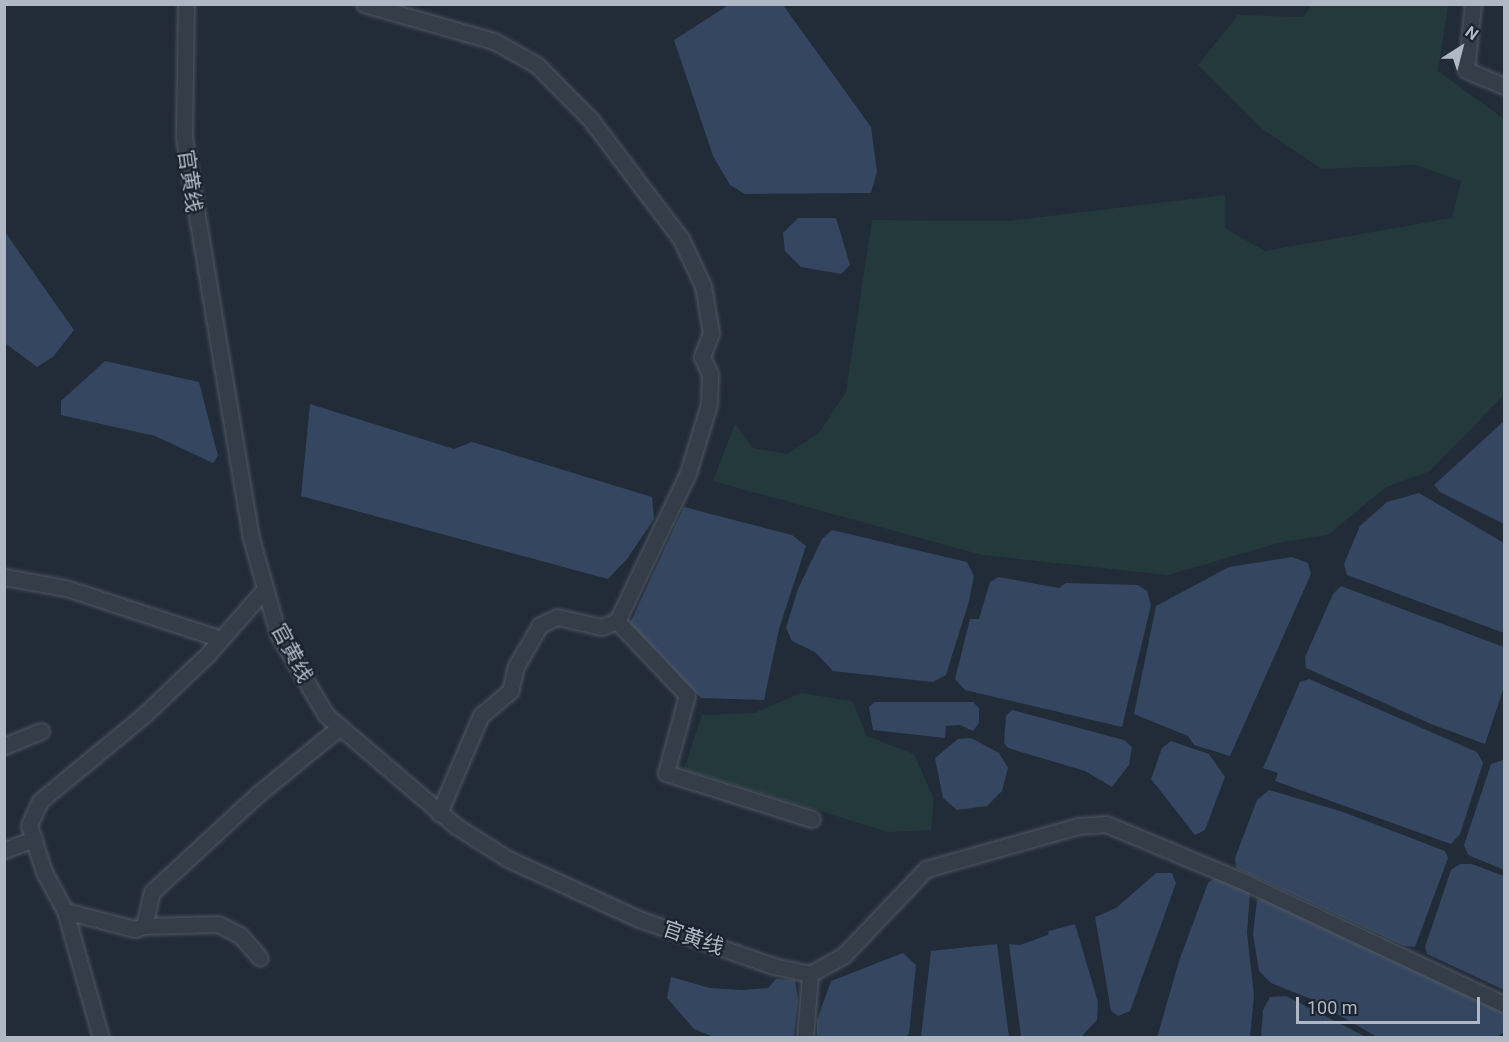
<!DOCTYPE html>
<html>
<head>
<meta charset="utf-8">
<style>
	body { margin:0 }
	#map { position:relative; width:1509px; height:1042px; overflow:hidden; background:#222b38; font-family:Roboto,"Noto Sans SC",sans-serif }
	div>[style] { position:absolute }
	.green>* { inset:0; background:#24393b }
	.water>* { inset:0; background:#354660 }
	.roads { filter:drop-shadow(0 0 2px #505864) drop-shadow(0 0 2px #505864) }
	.minor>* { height:15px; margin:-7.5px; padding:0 7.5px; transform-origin:7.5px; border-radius:7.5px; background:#353d49 }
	span { translate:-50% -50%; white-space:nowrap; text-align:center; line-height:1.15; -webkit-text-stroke:4.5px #1a222d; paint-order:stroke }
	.street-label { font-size:21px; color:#b0b8c5 }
	.frame { position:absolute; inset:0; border:6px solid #b0b8c5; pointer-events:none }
	.north { position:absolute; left:1431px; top:18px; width:60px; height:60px; -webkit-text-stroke:4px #1a222d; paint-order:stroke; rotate:36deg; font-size:16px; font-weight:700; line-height:24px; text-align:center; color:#b0b8c5 }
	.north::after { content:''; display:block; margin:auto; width:21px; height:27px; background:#b0b8c5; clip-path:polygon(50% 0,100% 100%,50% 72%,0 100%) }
	.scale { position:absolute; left:1296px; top:997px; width:184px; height:27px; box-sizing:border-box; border:3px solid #b0b8c5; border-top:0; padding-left:8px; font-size:18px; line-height:21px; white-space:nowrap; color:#b0b8c5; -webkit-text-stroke:4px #1a222d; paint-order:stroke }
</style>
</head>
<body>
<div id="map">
	<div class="green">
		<i style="clip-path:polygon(1312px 4px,1448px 5px,1438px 71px,1504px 119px,1504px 395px,1430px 471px,1386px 487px,1328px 535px,1282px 542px,1168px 575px,982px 555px,713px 481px,735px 424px,753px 448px,787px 454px,819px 433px,846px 392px,872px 220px,1007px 221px,1225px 195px,1225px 228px,1265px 251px,1452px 218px,1461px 181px,1416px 165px,1322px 169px,1261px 128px,1198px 65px,1238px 15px,1303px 17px)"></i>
		<i style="clip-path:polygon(801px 693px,852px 701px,867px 736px,914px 754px,934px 799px,931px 830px,888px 832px,684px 769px,702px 715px,754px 713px)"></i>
	</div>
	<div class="water">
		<i style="clip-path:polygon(730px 4px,783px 5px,871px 127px,877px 172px,871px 193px,745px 194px,730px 185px,713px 156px,674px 40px)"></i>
		<i style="clip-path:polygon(798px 218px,836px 218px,850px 265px,841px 274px,801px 267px,785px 251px,783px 233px)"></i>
		<i style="clip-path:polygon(5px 232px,74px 330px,53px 357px,37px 367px,5px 343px)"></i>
		<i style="clip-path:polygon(105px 361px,199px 382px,218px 456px,213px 463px,155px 436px,61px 415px,61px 401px)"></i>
		<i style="clip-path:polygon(310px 404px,454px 449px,472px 442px,652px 497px,654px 519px,627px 559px,608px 579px,301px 496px)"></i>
		<i style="clip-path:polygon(1504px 421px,1504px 524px,1440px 492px,1434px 485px)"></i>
		<i style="clip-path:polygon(1419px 493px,1504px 543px,1504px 633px,1347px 575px,1344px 564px,1360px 526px,1387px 502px)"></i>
		<i style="clip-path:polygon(684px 507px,792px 535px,806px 546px,779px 629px,764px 700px,701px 698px,630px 623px)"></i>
		<i style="clip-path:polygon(832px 530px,967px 562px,974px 576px,969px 601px,946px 675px,933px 682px,833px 671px,815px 652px,792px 641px,786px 628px,798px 589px,822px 539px)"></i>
		<i style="clip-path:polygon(1292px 557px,1308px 563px,1311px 574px,1230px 756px,1194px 745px,1188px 736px,1134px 714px,1156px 606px,1229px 567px)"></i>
		<i style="clip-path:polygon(998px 577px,1059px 588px,1066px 583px,1138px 585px,1147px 591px,1151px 605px,1122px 727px,965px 690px,955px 679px,970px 619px,979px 619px,990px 582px)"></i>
		<i style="clip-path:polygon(1341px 586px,1504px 647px,1504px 687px,1485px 744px,1431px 724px,1306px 668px,1305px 657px,1333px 594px)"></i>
		<i style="clip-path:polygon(1309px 679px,1477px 752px,1483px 763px,1460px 834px,1451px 844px,1275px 781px,1278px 773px,1263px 768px,1300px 682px)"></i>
		<i style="clip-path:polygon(875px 702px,973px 702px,979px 708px,979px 723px,973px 731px,960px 725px,946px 726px,945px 738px,873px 730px,869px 707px)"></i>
		<i style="clip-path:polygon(1012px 710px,1124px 740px,1132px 747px,1129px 765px,1112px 787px,1085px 771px,1008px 748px,1004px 743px,1006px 716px)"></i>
		<i style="clip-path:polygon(971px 738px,999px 753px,1008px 768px,1002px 791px,987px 806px,957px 810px,943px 798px,935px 758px,958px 739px)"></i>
		<i style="clip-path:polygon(1171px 741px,1209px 754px,1225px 777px,1205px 830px,1195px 835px,1151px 779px,1162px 748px)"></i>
		<i style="clip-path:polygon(1503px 760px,1504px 760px,1504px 870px,1468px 855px,1464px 845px,1491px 764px)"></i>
		<i style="clip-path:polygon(1269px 790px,1343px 812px,1445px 851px,1448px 858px,1415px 947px,1404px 946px,1236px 868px,1235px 858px,1257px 800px)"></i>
		<i style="clip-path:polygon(1460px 864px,1472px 864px,1504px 876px,1504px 990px,1427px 954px,1425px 947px,1451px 870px)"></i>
		<i style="clip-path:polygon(1156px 873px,1172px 873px,1176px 883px,1130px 1011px,1118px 1016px,1111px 1011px,1095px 917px,1116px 908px)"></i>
		<i style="clip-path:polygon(1217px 876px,1250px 892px,1247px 933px,1254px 995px,1250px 1037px,1157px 1038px,1179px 961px,1208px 883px)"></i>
		<i style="clip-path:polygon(1266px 897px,1504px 1007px,1504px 1032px,1495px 1038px,1377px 1037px,1311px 999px,1271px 983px,1259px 971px,1253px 934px,1257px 900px)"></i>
		<i style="clip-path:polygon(1075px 924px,1098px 1002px,1097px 1020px,1081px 1037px,1021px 1037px,1009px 944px,1020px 945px,1048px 935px,1049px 931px)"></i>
		<i style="clip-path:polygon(997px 944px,1009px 1037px,921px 1037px,931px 951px)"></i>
		<i style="clip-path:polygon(903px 953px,916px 965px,909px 1034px,903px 1038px,817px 1037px,817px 1020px,831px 981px)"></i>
		<i style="clip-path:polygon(671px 977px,710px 988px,742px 990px,768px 988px,776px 979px,795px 980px,798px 1000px,794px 1037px,714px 1037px,694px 1029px,667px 998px)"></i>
		<i style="clip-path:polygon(1286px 996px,1366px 1037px,1261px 1037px,1263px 1010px,1270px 997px)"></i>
	</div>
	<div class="roads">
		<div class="minor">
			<i style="left:186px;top:4px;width:134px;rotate:90.9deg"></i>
			<i style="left:184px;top:138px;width:406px;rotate:80.5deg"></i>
			<i style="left:251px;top:538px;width:100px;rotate:74.3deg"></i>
			<i style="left:278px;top:634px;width:94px;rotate:59.3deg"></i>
			<i style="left:326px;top:715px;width:171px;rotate:40.5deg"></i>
			<i style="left:456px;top:826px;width:62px;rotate:32.4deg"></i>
			<i style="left:508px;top:859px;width:144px;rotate:24.6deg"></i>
			<i style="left:639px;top:919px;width:142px;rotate:19.3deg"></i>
			<i style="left:773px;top:966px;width:38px;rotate:12deg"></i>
			<i style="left:364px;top:4px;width:135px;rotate:15.9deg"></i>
			<i style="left:494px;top:41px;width:49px;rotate:29.2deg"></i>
			<i style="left:537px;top:65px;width:77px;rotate:45.5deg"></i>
			<i style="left:591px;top:120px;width:149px;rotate:52.9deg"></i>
			<i style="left:681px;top:239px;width:52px;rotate:64.9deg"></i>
			<i style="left:703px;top:286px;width:48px;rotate:80.3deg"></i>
			<i style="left:711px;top:333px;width:26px;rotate:111deg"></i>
			<i style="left:702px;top:357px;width:19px;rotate:65deg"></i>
			<i style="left:710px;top:374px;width:30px;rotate:92deg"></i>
			<i style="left:709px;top:404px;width:72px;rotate:106.9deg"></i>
			<i style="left:688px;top:473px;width:164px;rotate:115.6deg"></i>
			<i style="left:617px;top:621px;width:17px;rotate:159deg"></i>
			<i style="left:601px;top:627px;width:45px;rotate:-167.2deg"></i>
			<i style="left:557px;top:617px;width:19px;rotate:155deg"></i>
			<i style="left:540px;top:625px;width:48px;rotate:120.3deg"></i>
			<i style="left:516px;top:666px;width:26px;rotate:103deg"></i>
			<i style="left:510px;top:691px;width:38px;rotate:140deg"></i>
			<i style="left:481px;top:715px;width:107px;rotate:113.2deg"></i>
			<i style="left:1473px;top:4px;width:66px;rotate:96.1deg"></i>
			<i style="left:1466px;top:70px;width:41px;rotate:22.8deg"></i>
			<i style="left:4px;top:577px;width:63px;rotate:10.1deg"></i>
			<i style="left:66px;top:588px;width:163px;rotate:18.2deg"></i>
			<i style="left:617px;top:621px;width:102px;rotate:46.6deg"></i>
			<i style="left:687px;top:695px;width:81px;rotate:105.1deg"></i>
			<i style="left:666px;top:773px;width:153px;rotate:17.5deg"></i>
			<i style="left:4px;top:746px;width:40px;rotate:-22deg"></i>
			<i style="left:4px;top:850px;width:32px;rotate:-20deg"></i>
			<i style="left:65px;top:911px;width:72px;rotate:14.4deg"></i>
			<i style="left:135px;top:929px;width:9px;rotate:-18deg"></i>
			<i style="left:144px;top:926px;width:35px;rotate:-77deg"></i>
			<i style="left:152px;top:892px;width:144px;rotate:-42.8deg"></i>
			<i style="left:258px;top:794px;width:106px;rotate:-39.3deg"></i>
			<i style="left:144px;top:926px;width:74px;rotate:-1.5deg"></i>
			<i style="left:218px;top:924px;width:25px;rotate:27deg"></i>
			<i style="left:240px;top:935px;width:30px;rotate:49deg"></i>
			<i style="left:810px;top:974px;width:39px;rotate:-29deg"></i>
			<i style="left:844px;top:955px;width:119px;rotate:-46.4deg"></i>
			<i style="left:926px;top:869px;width:158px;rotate:-15.8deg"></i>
			<i style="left:1078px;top:826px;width:28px;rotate:-4deg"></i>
			<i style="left:1106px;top:824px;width:145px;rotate:22.7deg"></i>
			<i style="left:1240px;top:880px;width:292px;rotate:25.2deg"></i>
			<i style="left:101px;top:1038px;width:132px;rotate:-105.8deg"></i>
			<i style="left:65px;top:911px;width:44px;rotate:-118.3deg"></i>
			<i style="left:44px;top:872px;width:49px;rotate:-107.7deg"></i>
			<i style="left:29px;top:825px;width:26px;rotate:-65deg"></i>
			<i style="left:40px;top:801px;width:135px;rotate:-39.6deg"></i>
			<i style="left:144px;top:715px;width:88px;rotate:-43.6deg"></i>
			<i style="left:208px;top:654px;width:86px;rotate:-48.8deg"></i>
			<i style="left:805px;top:1038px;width:64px;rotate:-85.5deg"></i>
		</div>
	</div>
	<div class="street-label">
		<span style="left:190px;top:181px;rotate:82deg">官黄线</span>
		<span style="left:292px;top:653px;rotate:62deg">官黄线</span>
		<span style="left:693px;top:938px;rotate:19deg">官黄线</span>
	</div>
	<div class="frame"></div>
	<div class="north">N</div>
	<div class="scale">100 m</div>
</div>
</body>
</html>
